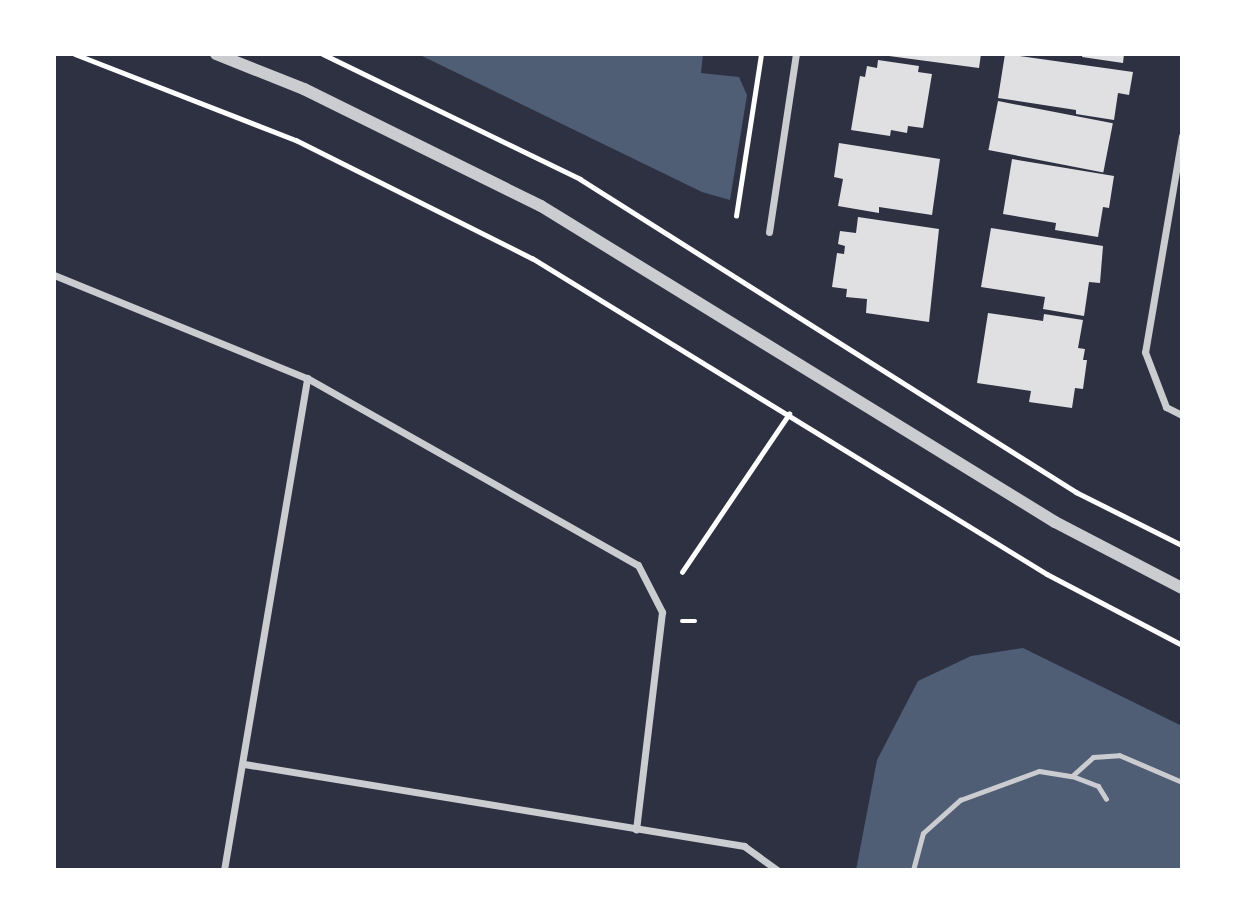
<!DOCTYPE html>
<html>
<head>
<meta charset="utf-8">
<style>
	body { margin:0 }
	#map { position:relative; width:1236px; height:924px; overflow:hidden; background:#2d3142; font-family:"DM Sans",sans-serif }
	div>[style] { position:absolute }
	.water>* { inset:0; background:#4f5d75 }
	.building>* { inset:0; background:#e0e0e3; transform-origin:0 0 }
	.path>* { height:4.5px; margin:-2.25px; padding:0 2.25px; transform-origin:2.25px; border-radius:2.25px; background:#fff }
	.service>* { height:5px; margin:-2.5px; padding:0 2.5px; transform-origin:2.5px; border-radius:2.5px; background:#caccd0 }
	.minor>* { height:7px; margin:-3.5px; padding:0 3.5px; transform-origin:3.5px; border-radius:3.5px; background:#caccd0 }
	.tertiary>* { height:12px; margin:-6px; padding:0 6px; transform-origin:6px; border-radius:6px; background:#caccd0 }
	span { translate:-50% -50%; white-space:nowrap; text-align:center; line-height:1.15; -webkit-text-stroke:5px #fff; paint-order:stroke }
	.frame { position:absolute; inset:0; border:56px solid #fff; pointer-events:none }
</style>
</head>
<body>
<div id="map">
	<div class="water">
		<i style="clip-path:polygon(418px 54px,703px 54px,701px 73px,739px 77px,747px 95px,730px 200px,702px 192px)"></i>
		<i style="clip-path:polygon(1023px 648px,1182px 726px,1182px 870px,856px 870px,877px 760px,918px 681px,971px 656px)"></i>
	</div>
	<div class="building">
		<i style="clip-path:polygon(874px 54px,981px 54px,979px 68px)"></i>
		<i style="clip-path:polygon(1005px 54px,1133px 72px,1129px 95px,1118px 93px,1114px 120px,1076px 114px,1076px 110px,998px 98px)"></i>
		<i style="clip-path:polygon(1083px 54px,1124px 54px,1123px 63px,1082px 57px)"></i>
		<i style="clip-path:polygon(878px 60px,919px 66px,918px 72px,932px 74px,923px 128px,908px 126px,907px 133px,891px 130px,890px 136px,851px 130px,860px 76px,865px 77px,867px 66px,877px 68px)"></i>
		<i style="left:998px;top:101px;width:117px;height:50px;rotate:11deg"></i>
		<i style="clip-path:polygon(839px 143px,940px 159px,932px 215px,879px 207px,879px 213px,838px 206px,843px 179px,834px 177px)"></i>
		<i style="clip-path:polygon(1012px 159px,1114px 176px,1109px 208px,1103px 207px,1098px 237px,1055px 230px,1056px 223px,1003px 214px)"></i>
		<i style="clip-path:polygon(858px 217px,939px 229px,929px 322px,866px 313px,867px 299px,846px 297px,847px 289px,832px 287px,837px 253px,844px 254px,845px 246px,838px 244px,840px 231px,856px 233px)"></i>
		<i style="clip-path:polygon(991px 228px,1103px 246px,1100px 283px,1089px 282px,1084px 316px,1043px 309px,1045px 297px,981px 287px)"></i>
		<i style="clip-path:polygon(988px 313px,1043px 321px,1044px 314px,1083px 320px,1078px 348px,1085px 349px,1083px 360px,1087px 360px,1083px 389px,1075px 388px,1072px 408px,1029px 402px,1031px 391px,977px 383px)"></i>
	</div>
	<div class="path">
		<i style="left:75px;top:54px;width:237px;rotate:21.3deg"></i>
		<i style="left:296px;top:140px;width:264px;rotate:26.6deg"></i>
		<i style="left:532px;top:258px;width:604px;rotate:31.53deg"></i>
		<i style="left:1047px;top:574px;width:153px;rotate:27.7deg"></i>
		<i style="left:323px;top:54px;width:286px;rotate:25.9deg"></i>
		<i style="left:580px;top:179px;width:587px;rotate:32.25deg"></i>
		<i style="left:1076px;top:492px;width:119px;rotate:26.6deg"></i>
		<i style="left:736px;top:216px;width:164px;rotate:-81.2deg"></i>
		<i style="left:682px;top:572px;width:191px;rotate:-55.9deg"></i>
		<i style="left:682px;top:621px;width:13px"></i>
	</div>
	<div class="service">
		<i style="left:1072px;top:776px;width:28px;rotate:-42deg"></i>
		<i style="left:1093px;top:757px;width:26px;rotate:-4deg"></i>
		<i style="left:1119px;top:755px;width:69px;rotate:23.2deg"></i>
		<i style="left:827px;top:870px;width:19px"></i>
		<i style="left:913px;top:870px;width:38px;rotate:-75deg"></i>
		<i style="left:923px;top:833px;width:50px;rotate:-41.7deg"></i>
		<i style="left:960px;top:800px;width:84px;rotate:-20.2deg"></i>
		<i style="left:1039px;top:771px;width:33px;rotate:9deg"></i>
		<i style="left:1072px;top:776px;width:28px;rotate:21deg"></i>
		<i style="left:1098px;top:786px;width:15px;rotate:58deg"></i>
	</div>
	<div class="minor">
		<i style="left:1182px;top:136px;width:219px;rotate:99.7deg"></i>
		<i style="left:1145px;top:352px;width:59px;rotate:69.1deg"></i>
		<i style="left:1166px;top:407px;width:18px;rotate:27deg"></i>
		<i style="left:769px;top:232px;width:180px;rotate:-81.4deg"></i>
		<i style="left:54px;top:275px;width:273px;rotate:22.2deg"></i>
		<i style="left:307px;top:378px;width:380px;rotate:29.5deg"></i>
		<i style="left:638px;top:565px;width:53px;rotate:62.9deg"></i>
		<i style="left:662px;top:612px;width:219px;rotate:96.8deg"></i>
		<i style="left:244px;top:764px;width:507px;rotate:9.31deg"></i>
		<i style="left:744px;top:846px;width:41px;rotate:36deg"></i>
		<i style="left:224px;top:870px;width:499px;rotate:-80.4deg"></i>
	</div>
	<div class="tertiary">
		<i style="left:216px;top:54px;width:95px;rotate:21.7deg"></i>
		<i style="left:304px;top:89px;width:264px;rotate:26.3deg"></i>
		<i style="left:541px;top:206px;width:603px;rotate:31.58deg"></i>
		<i style="left:1055px;top:522px;width:143px;rotate:27.5deg"></i>
	</div>
	<div class="frame"></div>
</div>
</body>
</html>
